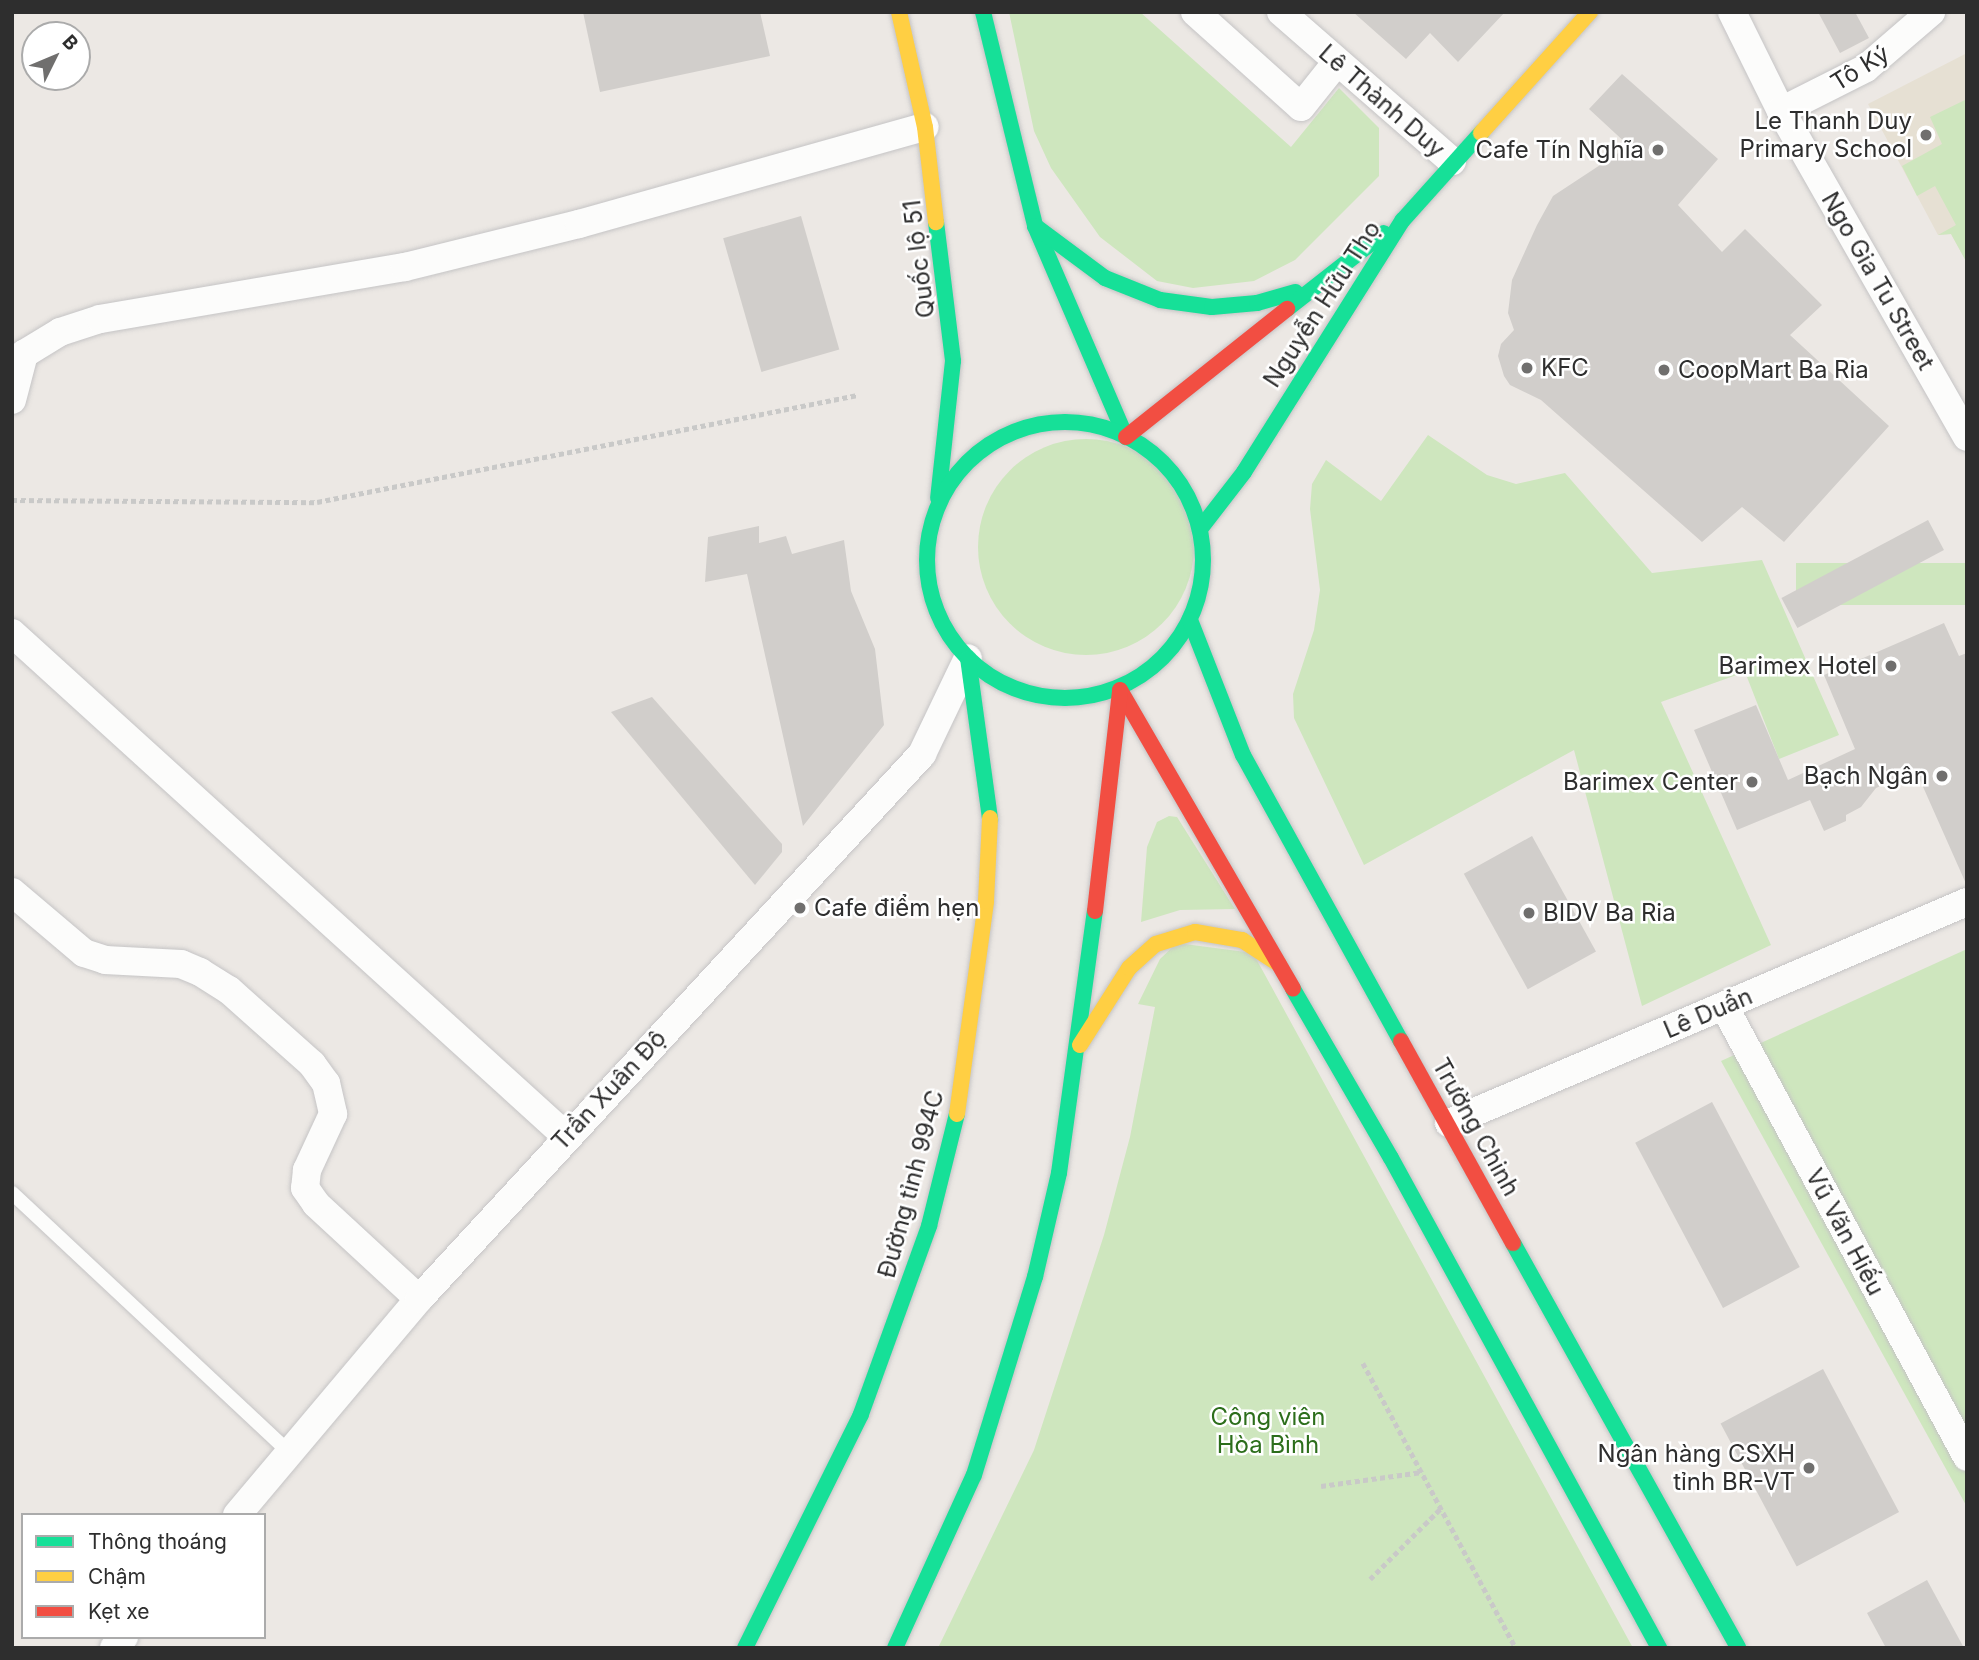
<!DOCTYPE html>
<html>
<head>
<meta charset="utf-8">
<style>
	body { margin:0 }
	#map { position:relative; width:1979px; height:1660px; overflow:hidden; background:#ece8e4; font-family:Inter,sans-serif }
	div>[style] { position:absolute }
	.education>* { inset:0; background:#e6e0d3 }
	.green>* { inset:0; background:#cee6be; transform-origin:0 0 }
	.round { border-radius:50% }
	.building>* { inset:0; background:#d1cecb; transform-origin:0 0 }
	.path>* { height:4.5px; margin-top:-2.25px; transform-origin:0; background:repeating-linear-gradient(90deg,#c9c9c8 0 5px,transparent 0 8.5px) }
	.roads { filter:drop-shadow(0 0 2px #c5c4c5) drop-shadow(0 0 2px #c5c4c5) }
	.lane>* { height:14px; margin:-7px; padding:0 7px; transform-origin:7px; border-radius:7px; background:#fcfcfb }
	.street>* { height:28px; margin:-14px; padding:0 14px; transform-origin:14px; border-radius:14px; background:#fcfcfb }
	.fast>* { height:16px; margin:-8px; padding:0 8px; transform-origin:8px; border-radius:8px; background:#16e098 }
	.fast>.ring { margin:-8px; padding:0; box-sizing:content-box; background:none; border:16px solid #16e098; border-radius:50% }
	.slow>* { height:16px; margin:-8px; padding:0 8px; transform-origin:8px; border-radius:8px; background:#ffcf43 }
	.jam>* { height:16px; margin:-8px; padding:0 8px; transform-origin:8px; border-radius:8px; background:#f24e42 }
	.dots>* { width:19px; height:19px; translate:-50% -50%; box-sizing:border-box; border:4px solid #fff; border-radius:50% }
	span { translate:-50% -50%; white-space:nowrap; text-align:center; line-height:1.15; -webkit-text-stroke:5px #fff; paint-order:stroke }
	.street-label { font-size:24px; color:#2e2e2e }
	.poi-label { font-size:24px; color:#2e2e2e }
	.right { translate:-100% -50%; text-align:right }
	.left { translate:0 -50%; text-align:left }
	.park-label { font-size:24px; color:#2c6e1b }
	.frame { position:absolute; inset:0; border:14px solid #2e2e2e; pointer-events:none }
	.legend { position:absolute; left:21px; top:1513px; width:245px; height:126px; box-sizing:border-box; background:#fff; border:2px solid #ababab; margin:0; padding:9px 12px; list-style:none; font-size:21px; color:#2e2e2e }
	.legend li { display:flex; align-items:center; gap:14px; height:35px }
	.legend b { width:35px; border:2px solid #ababab }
	.north { position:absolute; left:21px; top:21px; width:70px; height:70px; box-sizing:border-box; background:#fff; border:2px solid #ababab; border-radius:50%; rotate:47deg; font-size:19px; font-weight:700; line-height:28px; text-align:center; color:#2e2e2e }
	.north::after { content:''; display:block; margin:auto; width:24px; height:32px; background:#706f6e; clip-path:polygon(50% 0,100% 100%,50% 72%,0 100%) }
</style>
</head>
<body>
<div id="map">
	<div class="education">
		<i style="clip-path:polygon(1967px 53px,1967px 263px,1951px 234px,1938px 235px,1868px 104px)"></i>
	</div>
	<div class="green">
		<i style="clip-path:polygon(1009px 12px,1140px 12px,1291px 147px,1339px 88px,1379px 128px,1379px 176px,1295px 260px,1254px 281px,1193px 288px,1157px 281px,1100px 237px,1051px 168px,1034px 131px)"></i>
		<i style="clip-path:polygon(1967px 99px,1967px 263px,1951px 234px,1938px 235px,1956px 225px,1935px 186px,1917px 196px,1902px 166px,1942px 144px,1930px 117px)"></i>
		<i style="clip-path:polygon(1428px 435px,1487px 475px,1516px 484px,1565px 473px,1652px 573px,1762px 560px,1839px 735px,1779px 759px,1745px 672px,1661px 702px,1771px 945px,1642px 1006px,1574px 750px,1364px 865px,1294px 718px,1293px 694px,1314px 630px,1320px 590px,1310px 509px,1312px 484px,1326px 460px,1381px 501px)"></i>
		<i class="round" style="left:978px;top:439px;width:216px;height:216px"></i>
		<i style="left:1967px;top:563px;width:42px;height:171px;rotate:90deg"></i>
		<i style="clip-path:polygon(1169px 816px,1177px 817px,1235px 909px,1180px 910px,1141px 922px,1147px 847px,1157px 822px)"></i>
		<i style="clip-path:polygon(1177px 943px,1253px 953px,1633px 1648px,938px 1648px,1034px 1450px,1104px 1235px,1130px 1137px,1155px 1007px,1138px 1004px,1160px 959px)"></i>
		<i style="clip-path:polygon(1967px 949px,1967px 1507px,1721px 1061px)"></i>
	</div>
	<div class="building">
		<i style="clip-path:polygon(583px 12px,760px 12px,770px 56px,600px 92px)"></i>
		<i style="clip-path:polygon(1353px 12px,1505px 12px,1458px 62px,1430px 33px,1406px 59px)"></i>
		<i style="clip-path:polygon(1818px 12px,1855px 12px,1869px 38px,1840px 53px)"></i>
		<i style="clip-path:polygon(1622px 74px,1718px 159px,1678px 205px,1722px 252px,1745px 229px,1822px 305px,1790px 335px,1889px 426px,1784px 542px,1742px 507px,1702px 542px,1541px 400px,1510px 385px,1504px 376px,1498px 356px,1501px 344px,1514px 330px,1508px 313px,1512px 280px,1537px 225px,1553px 196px,1629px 146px,1589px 109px)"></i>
		<i style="left:801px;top:216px;width:139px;height:81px;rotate:74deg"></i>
		<i style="left:1928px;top:520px;width:34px;height:166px;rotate:62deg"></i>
		<i style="clip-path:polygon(759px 526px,759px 543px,786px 536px,792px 554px,844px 540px,851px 591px,875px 649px,884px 725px,803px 826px,747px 574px,705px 582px,708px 537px)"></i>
		<i style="clip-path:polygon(1944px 623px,1959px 656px,1967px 653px,1967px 886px,1916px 771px,1876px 788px,1861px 807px,1846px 815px,1846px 821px,1824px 831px,1810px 800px,1737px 830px,1694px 730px,1756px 705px,1788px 780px,1855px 749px,1824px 675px)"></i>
		<i style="clip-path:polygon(652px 697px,782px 844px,782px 852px,755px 885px,611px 712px)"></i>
		<i style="left:1532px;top:836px;width:132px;height:78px;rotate:61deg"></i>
		<i style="left:1712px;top:1102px;width:187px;height:87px;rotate:62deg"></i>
		<i style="left:1823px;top:1369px;width:162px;height:116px;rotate:62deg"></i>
		<i style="clip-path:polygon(1927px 1580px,1964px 1648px,1886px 1648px,1867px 1613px)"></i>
	</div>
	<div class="path">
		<i style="left:12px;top:500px;width:305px;rotate:0.4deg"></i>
		<i style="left:317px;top:502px;width:551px;rotate:-11.19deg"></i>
		<i style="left:1363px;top:1363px;width:323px;rotate:61.8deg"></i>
		<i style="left:1321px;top:1486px;width:102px;rotate:-7.9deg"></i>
		<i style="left:1370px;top:1579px;width:100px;rotate:-45deg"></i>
	</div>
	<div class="roads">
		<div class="lane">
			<i style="left:12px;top:1193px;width:383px;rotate:43.1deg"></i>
		</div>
		<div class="street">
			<i style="left:1195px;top:12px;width:142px;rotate:41.9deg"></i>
			<i style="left:1301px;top:107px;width:56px;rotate:-51.5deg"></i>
			<i style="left:1281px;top:12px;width:227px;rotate:41.1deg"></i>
			<i style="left:1732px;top:12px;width:110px;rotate:63.7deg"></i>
			<i style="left:1781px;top:111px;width:375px;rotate:60.3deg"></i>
			<i style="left:1781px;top:111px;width:95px;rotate:-26.8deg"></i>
			<i style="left:1866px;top:68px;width:86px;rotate:-40.7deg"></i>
			<i style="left:12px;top:400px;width:48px;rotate:-75.4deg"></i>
			<i style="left:24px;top:354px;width:42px;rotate:-31.4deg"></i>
			<i style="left:60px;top:332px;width:42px;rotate:-18deg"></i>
			<i style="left:100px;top:319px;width:309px;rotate:-9.7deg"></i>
			<i style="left:405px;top:267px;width:179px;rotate:-13.9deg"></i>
			<i style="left:579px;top:224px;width:359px;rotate:-15.7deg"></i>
			<i style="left:12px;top:633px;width:748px;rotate:42.24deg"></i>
			<i style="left:12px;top:892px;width:94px;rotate:40.3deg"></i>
			<i style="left:84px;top:953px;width:22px;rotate:18deg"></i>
			<i style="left:105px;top:960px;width:76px;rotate:3deg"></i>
			<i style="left:181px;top:964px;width:21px;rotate:23deg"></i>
			<i style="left:200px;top:972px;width:34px;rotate:32deg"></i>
			<i style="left:229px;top:990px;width:111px;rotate:41.7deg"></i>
			<i style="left:312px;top:1064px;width:24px;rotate:54deg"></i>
			<i style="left:326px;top:1083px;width:32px;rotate:77deg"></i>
			<i style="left:333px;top:1114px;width:62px;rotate:114.9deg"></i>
			<i style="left:307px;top:1170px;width:18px;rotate:96deg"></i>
			<i style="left:305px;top:1188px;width:19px;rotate:55deg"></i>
			<i style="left:316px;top:1204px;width:140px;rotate:42.7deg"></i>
			<i style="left:1724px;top:1006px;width:512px;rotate:61.68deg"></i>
			<i style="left:1449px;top:1123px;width:563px;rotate:-23.11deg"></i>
			<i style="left:237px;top:1515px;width:282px;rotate:-49.9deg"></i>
			<i style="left:419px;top:1299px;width:742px;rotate:-47.29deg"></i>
			<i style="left:922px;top:754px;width:106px;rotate:-64.4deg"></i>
			<i style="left:114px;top:1648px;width:15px;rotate:-48deg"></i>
		</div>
		<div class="fast">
			<i style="left:983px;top:12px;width:220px;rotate:76.3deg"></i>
			<i style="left:1035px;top:226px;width:230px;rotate:66.7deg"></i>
			<i style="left:936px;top:222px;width:140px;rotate:83deg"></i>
			<i style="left:953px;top:361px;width:138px;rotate:96.2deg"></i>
			<i style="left:1035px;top:226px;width:87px;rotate:36.6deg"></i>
			<i style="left:1105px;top:278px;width:59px;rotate:21.8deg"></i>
			<i style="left:1160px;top:300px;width:52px;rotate:7.7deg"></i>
			<i style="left:1212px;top:307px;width:45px;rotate:-5.1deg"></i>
			<i style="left:1257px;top:303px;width:40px;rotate:-16deg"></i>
			<i style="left:1287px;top:309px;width:123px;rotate:-38.1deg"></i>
			<i class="ring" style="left:927px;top:422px;width:260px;height:260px"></i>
			<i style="left:1200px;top:529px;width:72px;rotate:-52.3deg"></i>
			<i style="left:1244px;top:472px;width:298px;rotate:-57.8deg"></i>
			<i style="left:1403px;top:220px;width:117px;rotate:-48.1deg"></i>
			<i style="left:1190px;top:620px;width:145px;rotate:68.6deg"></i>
			<i style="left:1243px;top:755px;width:327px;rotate:61.1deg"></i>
			<i style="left:968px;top:658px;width:162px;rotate:82.2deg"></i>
			<i style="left:1293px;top:989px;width:195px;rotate:59.9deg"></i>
			<i style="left:1391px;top:1158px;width:559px;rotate:61.32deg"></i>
			<i style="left:1513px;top:1243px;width:463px;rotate:60.9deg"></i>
			<i style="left:745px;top:1648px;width:261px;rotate:-63.6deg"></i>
			<i style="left:861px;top:1414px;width:200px;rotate:-70.1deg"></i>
			<i style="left:929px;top:1226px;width:115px;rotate:-76deg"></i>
			<i style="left:895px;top:1648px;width:190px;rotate:-65.5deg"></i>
			<i style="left:974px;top:1475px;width:207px;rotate:-72.9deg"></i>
			<i style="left:1035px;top:1277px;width:107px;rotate:-77deg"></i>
			<i style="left:1059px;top:1173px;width:264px;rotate:-82.2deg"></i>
		</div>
		<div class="slow">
			<i style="left:899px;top:12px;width:118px;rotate:77.3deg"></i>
			<i style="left:925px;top:127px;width:96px;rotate:83.4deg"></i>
			<i style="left:1481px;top:133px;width:163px;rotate:-48deg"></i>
			<i style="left:1080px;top:1045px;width:91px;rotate:-57.5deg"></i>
			<i style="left:1129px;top:968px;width:36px;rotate:-42deg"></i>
			<i style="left:1156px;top:944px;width:41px;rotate:-17.1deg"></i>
			<i style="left:1195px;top:932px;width:48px;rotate:9.7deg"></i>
			<i style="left:1242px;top:940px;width:44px;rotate:33deg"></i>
			<i style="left:957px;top:1114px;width:215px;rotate:-82.2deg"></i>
			<i style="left:986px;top:901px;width:83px;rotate:-87.2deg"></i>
		</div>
		<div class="jam">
			<i style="left:1126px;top:437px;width:206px;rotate:-38.5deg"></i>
			<i style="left:1120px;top:690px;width:345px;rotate:59.9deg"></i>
			<i style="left:1095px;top:911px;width:222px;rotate:-83.5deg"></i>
			<i style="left:1401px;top:1041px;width:231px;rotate:61deg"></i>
		</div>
	</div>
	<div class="dots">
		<i style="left:1926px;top:135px;background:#706f6e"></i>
		<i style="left:1658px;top:150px;background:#706f6e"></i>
		<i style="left:1527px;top:368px;background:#706f6e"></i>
		<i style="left:1664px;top:370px;background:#706f6e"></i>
		<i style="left:1891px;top:666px;background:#706f6e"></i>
		<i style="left:1942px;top:776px;background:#706f6e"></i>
		<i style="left:1752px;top:782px;background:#706f6e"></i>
		<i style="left:800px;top:908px;background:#706f6e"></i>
		<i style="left:1529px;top:913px;background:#706f6e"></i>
		<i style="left:1809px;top:1468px;background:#706f6e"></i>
	</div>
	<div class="street-label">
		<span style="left:1860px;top:68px;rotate:-32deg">Tô Ký</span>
		<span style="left:1382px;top:101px;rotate:41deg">Lê Thành Duy</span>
		<span style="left:919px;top:259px;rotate:-97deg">Quốc lộ 51</span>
		<span style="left:1878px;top:281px;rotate:60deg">Ngo Gia Tu Street</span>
		<span style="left:1322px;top:304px;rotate:-57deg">Nguyễn Hữu Thọ</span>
		<span style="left:1708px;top:1013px;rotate:-23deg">Lê Duẩn</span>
		<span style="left:609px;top:1090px;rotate:-47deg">Trần Xuân Độ</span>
		<span style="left:1476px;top:1127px;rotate:61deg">Trường Chinh</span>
		<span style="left:911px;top:1184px;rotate:-75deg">Đường tỉnh 994C</span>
		<span style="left:1845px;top:1232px;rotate:62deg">Vũ Văn Hiếu</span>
	</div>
	<div class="poi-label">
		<span class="right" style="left:1912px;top:135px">Le Thanh Duy<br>Primary School</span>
		<span class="right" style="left:1644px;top:150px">Cafe Tín Nghĩa</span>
		<span class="left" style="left:1541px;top:368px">KFC</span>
		<span class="left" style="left:1678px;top:370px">CoopMart Ba Ria</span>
		<span class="right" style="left:1877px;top:666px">Barimex Hotel</span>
		<span class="right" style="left:1928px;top:776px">Bạch Ngân</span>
		<span class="right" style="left:1738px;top:782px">Barimex Center</span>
		<span class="left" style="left:814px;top:908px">Cafe điểm hẹn</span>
		<span class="left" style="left:1543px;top:913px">BIDV Ba Ria</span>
		<span class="right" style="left:1795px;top:1468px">Ngân hàng CSXH<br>tỉnh BR-VT</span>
	</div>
	<div class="park-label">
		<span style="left:1268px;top:1431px">Công viên<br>Hòa Bình</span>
	</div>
	<div class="frame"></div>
	<ul class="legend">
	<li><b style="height:9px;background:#16e098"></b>Thông thoáng</li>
	<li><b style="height:9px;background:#ffcf43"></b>Chậm</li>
	<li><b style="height:9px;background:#f24e42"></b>Kẹt xe</li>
	</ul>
	<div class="north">B</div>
</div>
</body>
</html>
